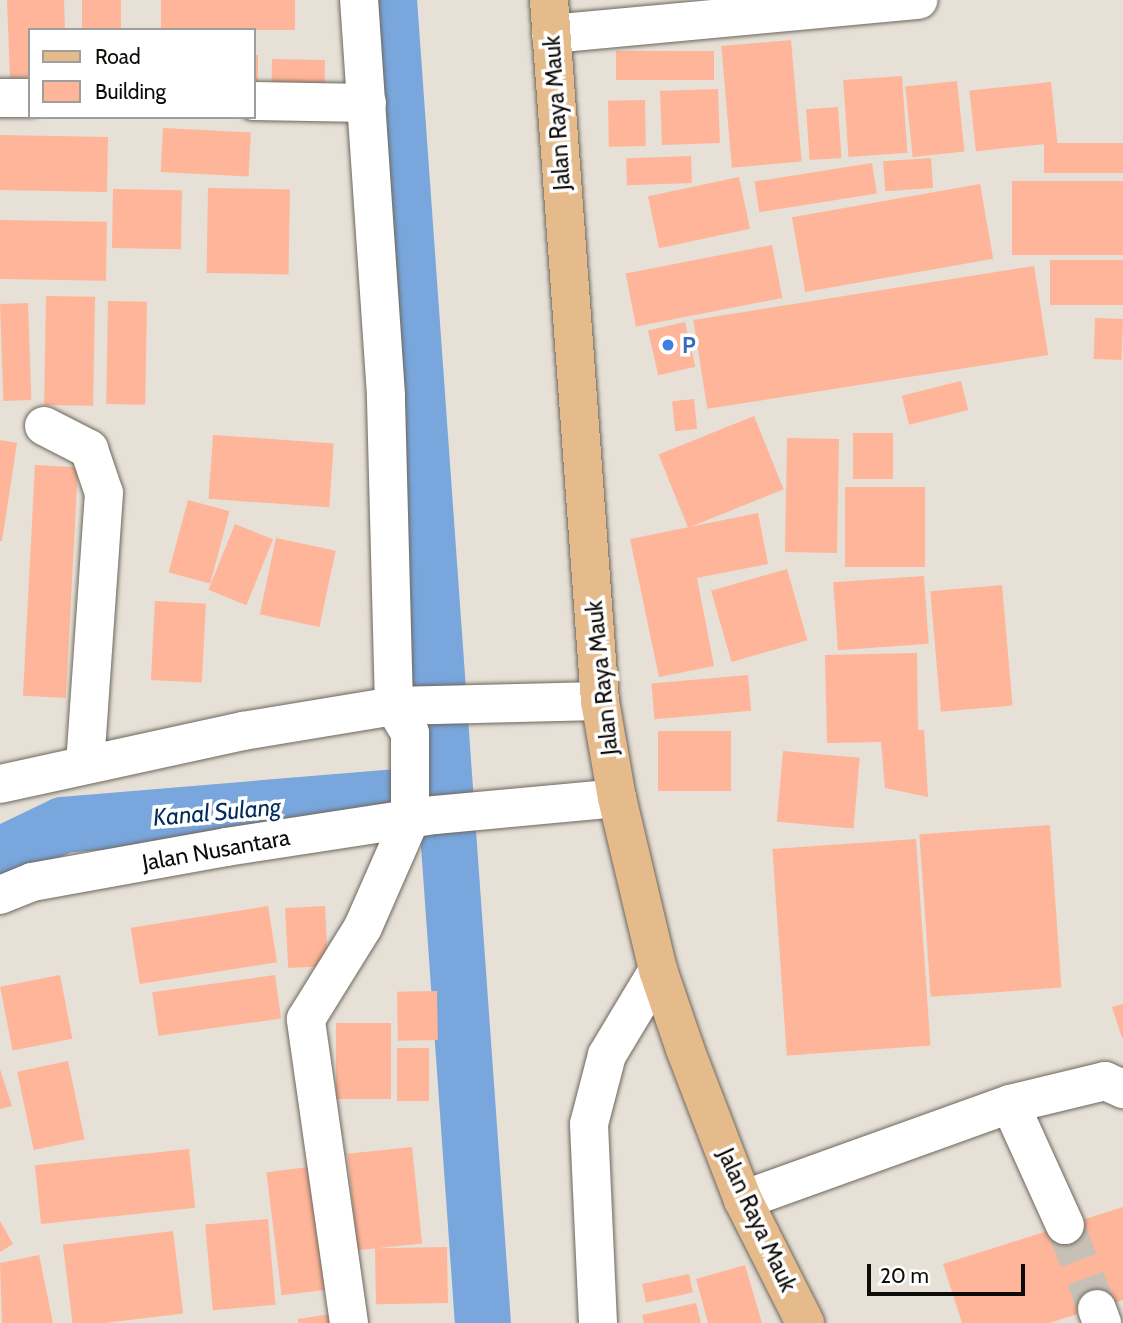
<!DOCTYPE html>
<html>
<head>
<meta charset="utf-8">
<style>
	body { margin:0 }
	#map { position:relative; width:1123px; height:1323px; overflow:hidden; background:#e7e0d6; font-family:Cabin,sans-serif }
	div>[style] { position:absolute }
	.canal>* { height:56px; margin:-28px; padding:0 28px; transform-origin:28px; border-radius:28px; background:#79a6dc }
	.building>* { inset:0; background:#ffb599; transform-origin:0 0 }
	.minor-tunnel>* { height:38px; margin-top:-19px; transform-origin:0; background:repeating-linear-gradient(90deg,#c6c0b7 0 38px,transparent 0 57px) }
	.roads { filter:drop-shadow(0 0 2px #6d675e) drop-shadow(0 0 2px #6d675e) }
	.minor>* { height:38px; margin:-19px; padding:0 19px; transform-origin:19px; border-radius:19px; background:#fff }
	.major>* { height:38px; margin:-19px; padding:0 19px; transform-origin:19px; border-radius:19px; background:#e5bb8c }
	.dots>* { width:19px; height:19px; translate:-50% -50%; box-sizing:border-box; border:4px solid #fff; border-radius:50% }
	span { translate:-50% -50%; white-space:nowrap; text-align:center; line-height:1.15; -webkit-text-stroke:7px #fff; paint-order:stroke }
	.street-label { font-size:23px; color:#0e0c09 }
	.shop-label { font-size:23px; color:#366cbe; font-weight:700 }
	.left { translate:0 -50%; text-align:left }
	.water-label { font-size:24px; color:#002d5e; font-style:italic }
	.legend { position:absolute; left:28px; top:28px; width:228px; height:91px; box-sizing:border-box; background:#fff; border:2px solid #9f9e9d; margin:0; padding:9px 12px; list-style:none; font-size:21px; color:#0e0c09 }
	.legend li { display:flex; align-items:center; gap:14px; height:35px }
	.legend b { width:35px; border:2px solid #9f9e9d }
	.scale { position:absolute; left:867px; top:1264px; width:158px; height:32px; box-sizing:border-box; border:4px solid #0e0c09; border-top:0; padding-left:9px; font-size:21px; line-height:24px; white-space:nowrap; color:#0e0c09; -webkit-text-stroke:5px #fff; paint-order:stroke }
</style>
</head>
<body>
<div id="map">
	<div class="canal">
		<i style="left:389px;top:0;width:1326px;rotate:85.94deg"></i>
		<i style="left:0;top:855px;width:70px;rotate:-25.5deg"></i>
		<i style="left:63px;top:825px;width:379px;rotate:-4.8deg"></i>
	</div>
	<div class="building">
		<i style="clip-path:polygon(7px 0,64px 0,65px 30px,30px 30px,30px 77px,10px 78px)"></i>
		<i style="left:82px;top:0;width:39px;height:30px"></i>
		<i style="left:161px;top:0;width:134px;height:30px"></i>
		<i style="left:791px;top:40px;width:122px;height:70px;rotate:85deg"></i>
		<i style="left:714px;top:51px;width:29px;height:98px;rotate:90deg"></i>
		<i style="left:254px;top:55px;width:4px;height:39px"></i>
		<i style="left:272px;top:59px;width:53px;height:30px;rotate:1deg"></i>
		<i style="left:902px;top:76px;width:77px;height:59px;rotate:86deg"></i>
		<i style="left:957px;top:81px;width:71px;height:52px;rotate:84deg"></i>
		<i style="left:1051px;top:82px;width:61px;height:82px;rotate:84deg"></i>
		<i style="left:718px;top:89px;width:54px;height:58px;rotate:88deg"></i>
		<i style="left:645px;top:100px;width:46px;height:37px;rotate:89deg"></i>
		<i style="left:838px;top:107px;width:51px;height:32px;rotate:86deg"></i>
		<i style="left:163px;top:128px;width:88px;height:44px;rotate:3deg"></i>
		<i style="left:0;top:135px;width:108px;height:55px;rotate:1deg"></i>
		<i style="left:1123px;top:143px;width:30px;height:79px;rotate:90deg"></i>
		<i style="left:691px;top:156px;width:27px;height:65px;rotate:88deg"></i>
		<i style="left:931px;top:158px;width:30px;height:48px;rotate:86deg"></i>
		<i style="left:872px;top:163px;width:31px;height:119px;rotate:81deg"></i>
		<i style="left:739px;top:177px;width:53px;height:93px;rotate:78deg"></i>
		<i style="left:1123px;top:181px;width:74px;height:111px;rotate:90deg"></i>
		<i style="left:980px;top:184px;width:76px;height:191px;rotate:80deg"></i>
		<i style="left:208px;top:188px;width:82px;height:85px;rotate:1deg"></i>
		<i style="left:113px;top:189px;width:69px;height:59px;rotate:1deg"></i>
		<i style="left:0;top:220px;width:107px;height:59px;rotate:1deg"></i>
		<i style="left:772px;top:245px;width:54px;height:149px;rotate:79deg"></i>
		<i style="left:1123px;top:260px;width:45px;height:73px;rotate:90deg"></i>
		<i style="left:1034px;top:266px;width:90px;height:345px;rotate:81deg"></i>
		<i style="left:46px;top:296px;width:49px;height:109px;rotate:1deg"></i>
		<i style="left:108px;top:301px;width:39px;height:103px;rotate:1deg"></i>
		<i style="left:28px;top:303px;width:97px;height:28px;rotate:88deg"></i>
		<i style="left:1095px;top:318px;width:28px;height:41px;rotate:2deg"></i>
		<i style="left:685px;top:322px;width:46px;height:38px;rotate:77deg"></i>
		<i style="left:961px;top:381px;width:30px;height:61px;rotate:76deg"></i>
		<i style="left:694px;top:399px;width:30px;height:22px;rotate:84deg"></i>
		<i style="left:754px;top:416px;width:79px;height:103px;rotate:68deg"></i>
		<i style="left:853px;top:433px;width:40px;height:46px"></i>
		<i style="left:213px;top:435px;width:121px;height:64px;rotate:4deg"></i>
		<i style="left:787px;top:438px;width:52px;height:114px;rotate:1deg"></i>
		<i style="clip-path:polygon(0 440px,17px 443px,2px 541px,0 541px)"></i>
		<i style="left:35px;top:465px;width:43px;height:231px;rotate:3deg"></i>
		<i style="left:925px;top:487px;width:80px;height:80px;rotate:90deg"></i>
		<i style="left:188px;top:500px;width:43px;height:75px;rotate:15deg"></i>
		<i style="clip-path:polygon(758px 513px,768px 564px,697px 578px,714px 666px,659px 677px,630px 539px)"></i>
		<i style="left:235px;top:524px;width:41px;height:71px;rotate:22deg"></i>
		<i style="left:276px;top:538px;width:61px;height:78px;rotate:12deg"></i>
		<i style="left:787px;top:569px;width:74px;height:79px;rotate:74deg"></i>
		<i style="left:924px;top:576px;width:68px;height:91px;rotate:86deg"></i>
		<i style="left:1002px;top:585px;width:121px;height:72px;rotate:85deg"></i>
		<i style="left:155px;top:601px;width:51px;height:79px;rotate:3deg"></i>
		<i style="clip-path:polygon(917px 653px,918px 730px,924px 730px,928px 797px,885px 788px,881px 742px,827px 743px,825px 655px)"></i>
		<i style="left:748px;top:675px;width:36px;height:97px;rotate:85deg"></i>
		<i style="left:658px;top:731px;width:73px;height:60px"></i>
		<i style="left:783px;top:751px;width:77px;height:71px;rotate:5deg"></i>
		<i style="left:1050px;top:825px;width:163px;height:131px;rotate:86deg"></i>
		<i style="left:916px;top:839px;width:207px;height:144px;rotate:86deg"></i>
		<i style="left:268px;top:906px;width:57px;height:139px;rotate:81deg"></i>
		<i style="left:325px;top:906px;width:60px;height:40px;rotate:87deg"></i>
		<i style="left:60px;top:975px;width:65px;height:61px;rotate:79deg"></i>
		<i style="left:275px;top:975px;width:44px;height:124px;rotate:82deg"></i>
		<i style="left:437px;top:991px;width:49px;height:40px;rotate:89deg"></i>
		<i style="clip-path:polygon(1123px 1004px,1123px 1038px,1122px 1038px,1112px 1007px)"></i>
		<i style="left:336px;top:1023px;width:55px;height:76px"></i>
		<i style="left:397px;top:1048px;width:32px;height:53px"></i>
		<i style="left:68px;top:1061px;width:80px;height:52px;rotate:78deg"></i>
		<i style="clip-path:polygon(0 1069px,12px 1106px,0 1109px)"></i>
		<i style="left:412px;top:1147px;width:97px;height:65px;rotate:84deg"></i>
		<i style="left:189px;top:1149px;width:59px;height:155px;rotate:84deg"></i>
		<i style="left:325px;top:1165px;width:124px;height:59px;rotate:83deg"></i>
		<i style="clip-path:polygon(1123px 1207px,1123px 1300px,1049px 1323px,962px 1323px,943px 1264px)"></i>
		<i style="left:268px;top:1219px;width:86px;height:63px;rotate:85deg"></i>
		<i style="clip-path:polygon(0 1221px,13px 1244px,0 1252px)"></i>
		<i style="left:173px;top:1231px;width:83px;height:111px;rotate:83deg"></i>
		<i style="left:447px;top:1247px;width:56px;height:72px;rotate:89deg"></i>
		<i style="clip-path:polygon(39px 1255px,53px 1323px,2px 1323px,0 1263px)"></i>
		<i style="clip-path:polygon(745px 1265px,762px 1323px,708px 1323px,696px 1279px)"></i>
		<i style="left:689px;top:1274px;width:19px;height:48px;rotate:78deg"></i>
		<i style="clip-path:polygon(696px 1303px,701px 1323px,644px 1323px,642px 1315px)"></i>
		<i style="clip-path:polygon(344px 1312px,346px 1323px,298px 1323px,298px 1319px)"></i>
	</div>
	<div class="minor-tunnel">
		<i style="left:1065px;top:1225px;width:90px;rotate:69.1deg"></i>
	</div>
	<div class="roads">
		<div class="minor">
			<i style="left:551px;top:34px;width:369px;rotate:-5.3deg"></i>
			<i style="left:0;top:98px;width:30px"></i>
			<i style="left:254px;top:101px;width:113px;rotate:1deg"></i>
			<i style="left:44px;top:426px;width:51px;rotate:27.1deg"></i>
			<i style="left:89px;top:449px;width:46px;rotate:71.2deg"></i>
			<i style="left:104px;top:493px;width:272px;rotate:94deg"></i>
			<i style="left:0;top:784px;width:249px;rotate:-12.3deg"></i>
			<i style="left:243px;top:731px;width:153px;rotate:-9.4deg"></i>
			<i style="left:394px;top:706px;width:206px;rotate:-1.4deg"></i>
			<i style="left:0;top:895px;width:35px;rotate:-22deg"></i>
			<i style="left:32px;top:882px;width:197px;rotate:-10.2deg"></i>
			<i style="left:226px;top:847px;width:211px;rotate:-8.7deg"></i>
			<i style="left:435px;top:815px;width:183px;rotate:-5.3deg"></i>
			<i style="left:1010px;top:1104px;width:98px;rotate:-13.6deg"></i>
			<i style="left:1105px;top:1081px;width:20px;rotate:24deg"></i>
			<i style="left:743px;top:1200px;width:284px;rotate:-19.8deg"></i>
			<i style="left:1010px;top:1104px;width:133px;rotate:65.6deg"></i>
			<i style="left:1097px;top:1309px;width:15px;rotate:70deg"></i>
			<i style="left:349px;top:1323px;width:307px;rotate:-98.1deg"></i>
			<i style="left:306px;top:1019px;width:108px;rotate:-58.2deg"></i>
			<i style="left:363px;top:927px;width:117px;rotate:-66.3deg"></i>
			<i style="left:410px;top:820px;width:87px;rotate:-90deg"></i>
			<i style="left:410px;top:733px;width:31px;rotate:-121deg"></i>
			<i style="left:394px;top:706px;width:311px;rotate:-91.5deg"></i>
			<i style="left:386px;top:395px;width:396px;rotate:-93.9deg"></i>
			<i style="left:598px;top:1323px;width:199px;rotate:-92.6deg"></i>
			<i style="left:589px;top:1124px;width:71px;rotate:-75.4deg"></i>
			<i style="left:607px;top:1055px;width:99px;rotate:-59deg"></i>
		</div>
		<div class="major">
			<i style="left:549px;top:0;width:703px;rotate:85.84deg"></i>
			<i style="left:600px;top:701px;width:98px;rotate:80.1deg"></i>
			<i style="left:617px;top:798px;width:177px;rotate:76.6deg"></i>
			<i style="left:658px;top:970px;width:83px;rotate:71.1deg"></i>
			<i style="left:685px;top:1049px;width:162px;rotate:69deg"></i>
			<i style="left:743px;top:1200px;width:138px;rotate:63.2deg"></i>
		</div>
	</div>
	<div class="dots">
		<i style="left:668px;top:345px;background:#3f7fe0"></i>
	</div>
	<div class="street-label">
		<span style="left:557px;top:113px;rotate:-94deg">Jalan Raya Mauk</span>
		<span style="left:602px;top:678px;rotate:-96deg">Jalan Raya Mauk</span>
		<span style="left:216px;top:850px;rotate:-10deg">Jalan Nusantara</span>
		<span style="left:757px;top:1220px;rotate:65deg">Jalan Raya Mauk</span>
	</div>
	<div class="shop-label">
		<span class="left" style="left:682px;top:345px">P</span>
	</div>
	<div class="water-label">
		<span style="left:217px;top:812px;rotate:-5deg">Kanal Sulang</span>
	</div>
	<ul class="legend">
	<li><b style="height:9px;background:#e5bb8c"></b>Road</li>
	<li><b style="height:19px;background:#ffb599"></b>Building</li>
	</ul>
	<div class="scale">20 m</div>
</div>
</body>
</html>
